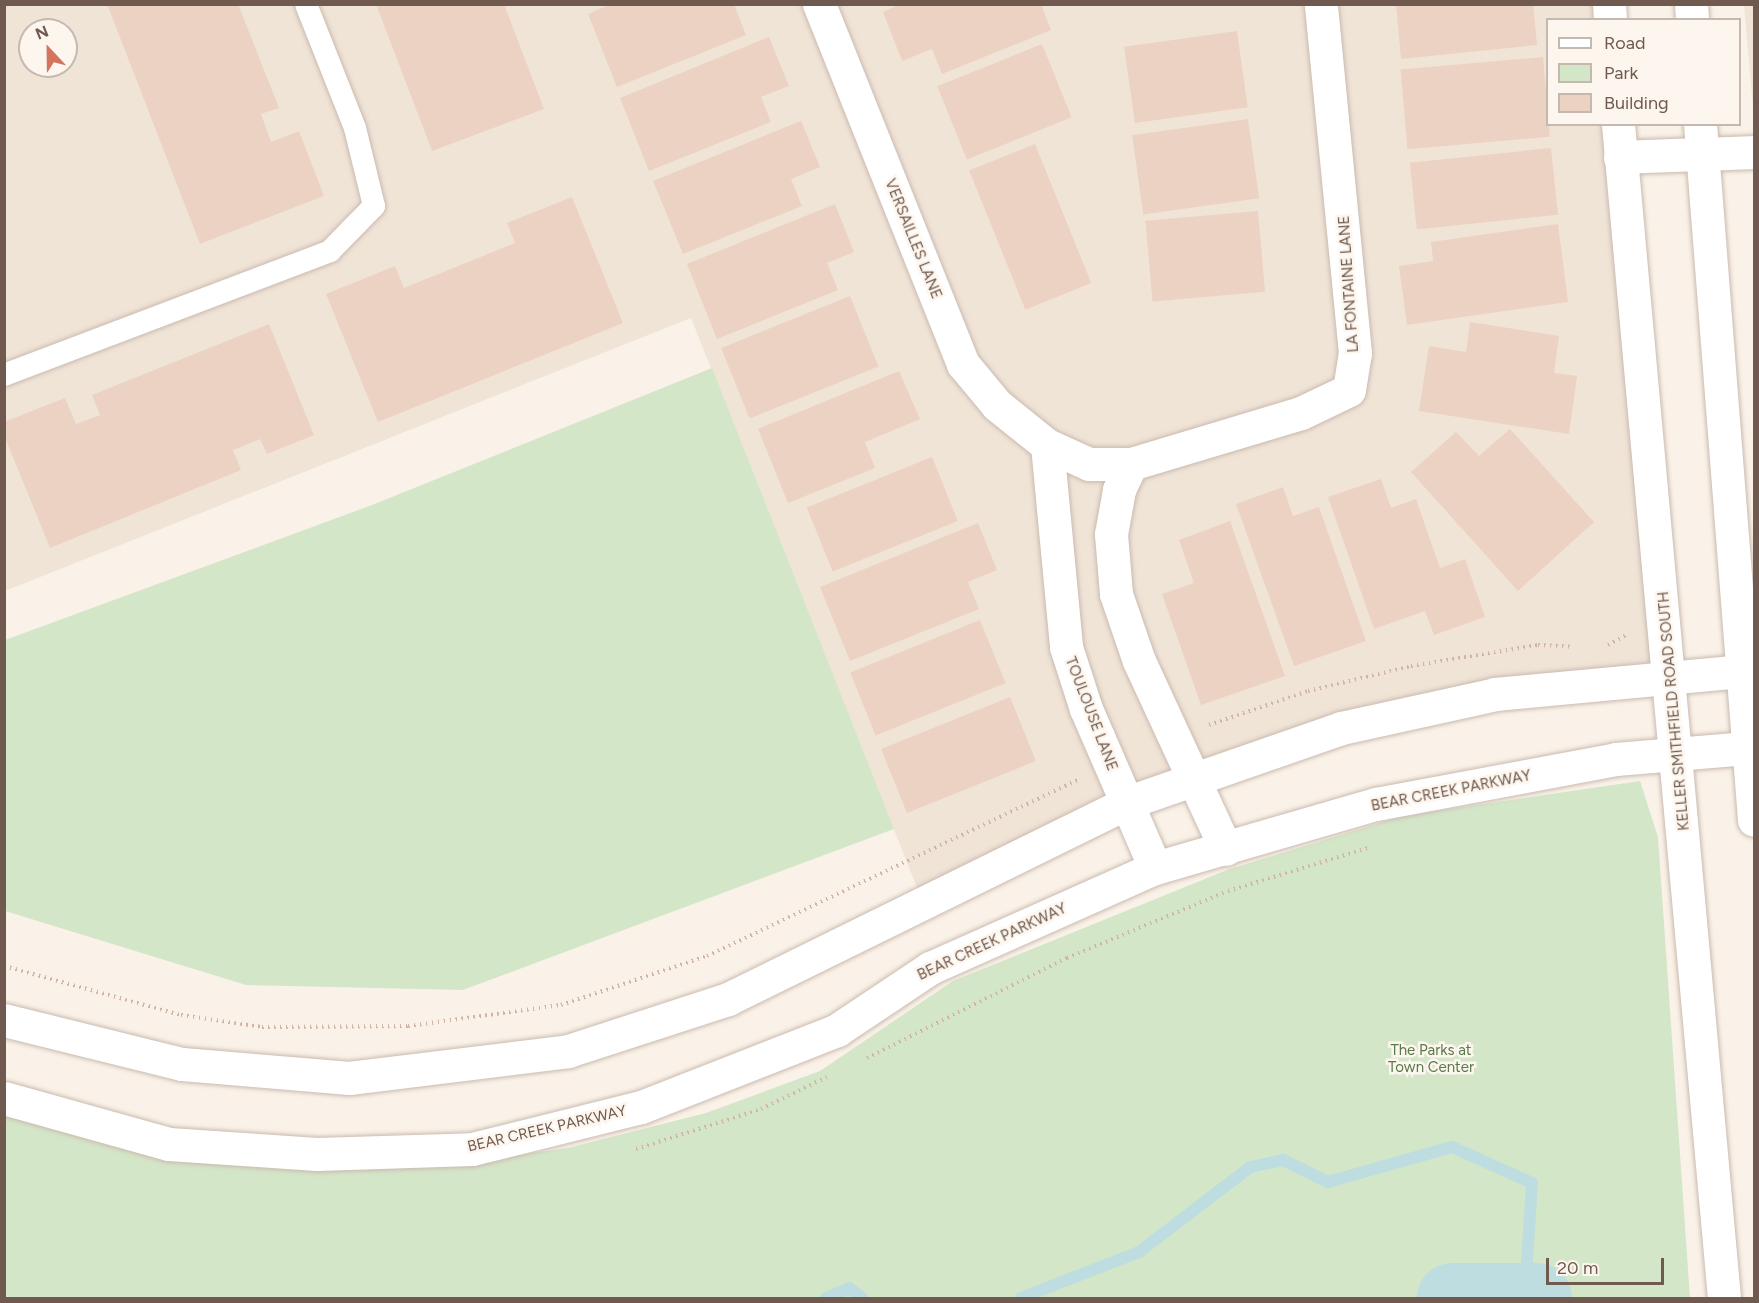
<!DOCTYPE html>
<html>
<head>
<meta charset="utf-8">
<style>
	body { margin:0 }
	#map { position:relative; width:1759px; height:1303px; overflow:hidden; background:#faf2e8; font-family:Figtree,sans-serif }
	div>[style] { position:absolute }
	.residential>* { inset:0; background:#f0e4d7 }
	.green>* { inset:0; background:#d4e6c8 }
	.stream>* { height:12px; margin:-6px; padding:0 6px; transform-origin:6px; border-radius:6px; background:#bedde1 }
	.river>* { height:70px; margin:-35px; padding:0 35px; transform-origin:35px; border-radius:35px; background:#bedde1 }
	.building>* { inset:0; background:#ecd2c3; transform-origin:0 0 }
	.path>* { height:4px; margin-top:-2px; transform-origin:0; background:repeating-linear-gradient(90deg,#d0b5a6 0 1.5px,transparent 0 6px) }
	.roads { filter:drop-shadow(0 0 2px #cabaaf) drop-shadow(0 0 2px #cabaaf) }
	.service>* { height:22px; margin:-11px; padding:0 11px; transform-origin:11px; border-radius:11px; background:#fff }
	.minor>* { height:33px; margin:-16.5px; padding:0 16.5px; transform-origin:16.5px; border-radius:16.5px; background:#fff }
	.secondary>* { height:33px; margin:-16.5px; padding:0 16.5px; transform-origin:16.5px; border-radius:16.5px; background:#fff }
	span { translate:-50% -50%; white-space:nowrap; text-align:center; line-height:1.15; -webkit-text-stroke:5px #fdf6ee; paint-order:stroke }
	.street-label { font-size:15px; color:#705a4f }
	.park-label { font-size:15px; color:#5a7a4c }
	.frame { position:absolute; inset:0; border:6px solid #705a4f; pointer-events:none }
	.legend { position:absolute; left:1546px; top:18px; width:195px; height:108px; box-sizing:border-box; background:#fdf6ee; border:2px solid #c5b8ae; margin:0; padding:8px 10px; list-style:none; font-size:18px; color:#705a4f }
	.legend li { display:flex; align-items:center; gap:12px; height:30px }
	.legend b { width:30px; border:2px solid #c5b8ae }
	.north { position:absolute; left:18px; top:18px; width:60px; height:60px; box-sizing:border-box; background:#fdf6ee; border:2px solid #c5b8ae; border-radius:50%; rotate:338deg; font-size:16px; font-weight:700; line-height:24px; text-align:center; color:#705a4f }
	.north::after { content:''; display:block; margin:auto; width:21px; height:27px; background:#d4745c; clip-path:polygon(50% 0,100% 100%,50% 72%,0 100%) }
	.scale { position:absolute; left:1546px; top:1258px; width:118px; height:27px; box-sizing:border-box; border:3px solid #705a4f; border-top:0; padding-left:8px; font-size:18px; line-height:21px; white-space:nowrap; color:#705a4f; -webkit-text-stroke:4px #fdf6ee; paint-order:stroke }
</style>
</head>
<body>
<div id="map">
	<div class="residential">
		<i style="clip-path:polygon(evenodd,4px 5px,1609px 5px,1610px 19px,1548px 20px,1548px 124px,1617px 125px,1671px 677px,1341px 728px,923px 903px,691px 318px,5px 591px,4px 5px,30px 30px,66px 30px,66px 66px,30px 66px,30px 30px)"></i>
		<i style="clip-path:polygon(1744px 5px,1754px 5px,1754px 119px)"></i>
	</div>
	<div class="green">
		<i style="clip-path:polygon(712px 368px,894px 829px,463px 990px,246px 985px,5px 911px,5px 640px,372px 505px)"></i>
		<i style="clip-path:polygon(1640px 781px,1658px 837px,1690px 1298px,5px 1298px,4px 1115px,467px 1162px,568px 1148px,706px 1113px,820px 1071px,953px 981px,1227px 870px,1402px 816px)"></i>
	</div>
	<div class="stream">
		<i style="left:826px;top:1298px;width:25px;rotate:-23deg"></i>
		<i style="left:849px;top:1288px;width:16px;rotate:38deg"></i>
		<i style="left:1021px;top:1298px;width:127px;rotate:-21.3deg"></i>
		<i style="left:1139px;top:1252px;width:140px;rotate:-37.4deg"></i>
		<i style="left:1250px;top:1167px;width:34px;rotate:-12deg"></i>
		<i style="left:1283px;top:1160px;width:50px;rotate:26.1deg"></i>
		<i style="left:1328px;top:1182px;width:129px;rotate:-15.8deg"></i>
		<i style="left:1452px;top:1147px;width:88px;rotate:24.2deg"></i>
		<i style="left:1532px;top:1183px;width:112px;rotate:93.6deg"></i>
	</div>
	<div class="river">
		<i style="left:1452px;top:1298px;width:85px"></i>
	</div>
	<div class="building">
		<i style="clip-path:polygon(107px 4px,238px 4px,279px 108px,261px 114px,271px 142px,299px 131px,324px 196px,200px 244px)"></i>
		<i style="clip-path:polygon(376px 4px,504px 4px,544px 109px,432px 151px)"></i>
		<i style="clip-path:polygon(611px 4px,734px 4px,746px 35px,617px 87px,588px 14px)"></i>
		<i style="clip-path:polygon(901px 4px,1041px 4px,1051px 30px,942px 74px,932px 49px,902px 61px,883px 12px)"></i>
		<i style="clip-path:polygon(1396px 4px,1533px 4px,1537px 45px,1401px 59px)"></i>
		<i style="left:1237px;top:31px;width:77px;height:114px;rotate:82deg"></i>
		<i style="clip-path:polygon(769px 37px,789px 86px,761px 97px,771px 122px,649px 171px,620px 98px)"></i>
		<i style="left:1042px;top:44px;width:79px;height:113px;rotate:68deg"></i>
		<i style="left:1543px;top:57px;width:80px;height:143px;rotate:85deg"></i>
		<i style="left:1248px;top:119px;width:80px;height:117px;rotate:82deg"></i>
		<i style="clip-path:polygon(801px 121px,820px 167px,791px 179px,802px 206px,683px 254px,653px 181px)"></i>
		<i style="left:1035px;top:144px;width:150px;height:71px;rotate:68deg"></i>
		<i style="left:1551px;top:148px;width:67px;height:142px;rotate:84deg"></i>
		<i style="clip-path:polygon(572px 197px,623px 323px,378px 422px,326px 294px,395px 266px,404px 288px,515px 243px,507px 223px)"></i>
		<i style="clip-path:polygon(835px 204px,854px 252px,827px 263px,838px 290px,717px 339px,687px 264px)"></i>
		<i style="left:1258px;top:211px;width:81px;height:113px;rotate:85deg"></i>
		<i style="clip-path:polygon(1558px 224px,1568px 302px,1407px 325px,1399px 266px,1433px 261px,1431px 242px)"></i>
		<i style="left:850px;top:296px;width:76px;height:139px;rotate:68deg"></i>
		<i style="clip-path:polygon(1470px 322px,1559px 336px,1554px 373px,1577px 376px,1569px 434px,1419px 411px,1429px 346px,1466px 352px)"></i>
		<i style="clip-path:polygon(269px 324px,314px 435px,267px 454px,260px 439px,233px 450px,241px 470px,50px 548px,4px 435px,4px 422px,65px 398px,76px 424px,100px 415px,92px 395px)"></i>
		<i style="clip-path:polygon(899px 371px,920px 419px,865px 442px,875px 468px,788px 503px,758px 429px)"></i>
		<i style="clip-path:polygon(1510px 429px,1594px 522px,1518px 591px,1411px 472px,1456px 432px,1479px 456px)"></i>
		<i style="left:932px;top:457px;width:69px;height:135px;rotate:68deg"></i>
		<i style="clip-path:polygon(1381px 479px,1391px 508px,1416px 499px,1440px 568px,1465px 559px,1485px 617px,1434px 635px,1425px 611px,1374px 629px,1328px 497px)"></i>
		<i style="clip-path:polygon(1283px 487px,1293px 516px,1319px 507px,1366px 641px,1294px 666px,1236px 504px)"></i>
		<i style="clip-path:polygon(1230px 521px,1285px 676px,1201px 705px,1162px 594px,1194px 583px,1179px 540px)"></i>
		<i style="clip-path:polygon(978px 523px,997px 570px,968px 582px,979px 609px,850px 661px,820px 587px)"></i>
		<i style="left:980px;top:620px;width:68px;height:140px;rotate:68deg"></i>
		<i style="left:1010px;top:697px;width:69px;height:139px;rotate:68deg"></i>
	</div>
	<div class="path">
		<i style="left:1608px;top:645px;width:23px;rotate:-29deg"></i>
		<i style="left:1209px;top:725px;width:105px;rotate:-19deg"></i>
		<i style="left:1308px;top:691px;width:106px;rotate:-13.6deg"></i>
		<i style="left:1411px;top:666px;width:129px;rotate:-9.4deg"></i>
		<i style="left:1538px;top:645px;width:34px;rotate:3deg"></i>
		<i style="left:4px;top:966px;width:184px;rotate:15.5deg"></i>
		<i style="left:181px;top:1015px;width:82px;rotate:8.4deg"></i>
		<i style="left:262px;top:1027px;width:146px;rotate:-0.4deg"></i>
		<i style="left:408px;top:1026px;width:154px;rotate:-7.8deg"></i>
		<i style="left:561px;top:1005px;width:154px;rotate:-18.6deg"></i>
		<i style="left:707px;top:956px;width:410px;rotate:-25.4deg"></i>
		<i style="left:867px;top:1058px;width:224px;rotate:-26.6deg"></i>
		<i style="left:1067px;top:958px;width:174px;rotate:-22.6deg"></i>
		<i style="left:1228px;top:891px;width:146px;rotate:-17.1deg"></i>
		<i style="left:636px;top:1149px;width:131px;rotate:-17.7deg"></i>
		<i style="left:761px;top:1109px;width:73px;rotate:-25.9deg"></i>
	</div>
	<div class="roads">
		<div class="service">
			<i style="left:4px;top:375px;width:349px;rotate:-20.8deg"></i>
			<i style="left:330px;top:251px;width:63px;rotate:-45.6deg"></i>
			<i style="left:374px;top:206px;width:80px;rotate:-103.7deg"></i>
			<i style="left:355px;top:128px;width:133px;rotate:-111.6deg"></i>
		</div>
		<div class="minor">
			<i style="left:819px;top:4px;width:388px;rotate:68.2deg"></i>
			<i style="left:963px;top:364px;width:53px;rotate:50.3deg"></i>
			<i style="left:997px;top:405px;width:64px;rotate:38.7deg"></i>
			<i style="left:1047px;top:445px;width:46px;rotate:24.3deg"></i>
			<i style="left:1089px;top:464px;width:42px"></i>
			<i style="left:1131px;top:464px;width:177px;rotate:-16.7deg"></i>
			<i style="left:1301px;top:413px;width:53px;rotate:-25.6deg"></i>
			<i style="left:1349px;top:390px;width:37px;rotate:-81deg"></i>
			<i style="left:1355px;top:353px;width:351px;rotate:-95.6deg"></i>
			<i style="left:1620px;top:157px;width:134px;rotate:-2.1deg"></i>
			<i style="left:1047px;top:445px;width:203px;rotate:84.6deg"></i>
			<i style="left:1066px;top:647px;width:65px;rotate:72.1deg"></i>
			<i style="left:1086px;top:709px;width:173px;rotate:66.5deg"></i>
			<i style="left:1131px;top:464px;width:29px;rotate:115deg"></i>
			<i style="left:1119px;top:490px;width:45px;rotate:100.3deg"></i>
			<i style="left:1111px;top:534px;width:60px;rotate:85.2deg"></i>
			<i style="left:1116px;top:594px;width:71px;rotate:71.1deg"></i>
			<i style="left:1139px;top:661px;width:207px;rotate:65.2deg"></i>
		</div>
		<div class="secondary">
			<i style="left:1609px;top:4px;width:16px;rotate:86deg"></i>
			<i style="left:1691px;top:4px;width:16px;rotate:86deg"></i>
			<i style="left:1618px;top:124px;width:1179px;rotate:84.84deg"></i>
			<i style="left:1700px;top:124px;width:698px;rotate:85.56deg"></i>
			<i style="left:4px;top:1020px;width:183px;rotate:13.9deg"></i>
			<i style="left:182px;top:1064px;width:168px;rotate:4.8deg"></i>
			<i style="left:349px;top:1078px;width:221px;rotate:-7deg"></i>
			<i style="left:568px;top:1051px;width:168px;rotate:-18deg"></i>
			<i style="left:728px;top:999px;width:444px;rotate:-26.2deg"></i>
			<i style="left:1126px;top:803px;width:228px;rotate:-19.2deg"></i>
			<i style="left:1341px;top:728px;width:158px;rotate:-12.4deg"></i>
			<i style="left:1495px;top:694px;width:247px;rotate:-5.3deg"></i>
			<i style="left:4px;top:1098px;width:171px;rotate:15.6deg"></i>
			<i style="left:169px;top:1144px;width:148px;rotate:3.9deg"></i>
			<i style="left:317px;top:1154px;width:155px;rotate:-1.8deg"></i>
			<i style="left:472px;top:1149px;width:174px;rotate:-14deg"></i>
			<i style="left:641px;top:1107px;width:211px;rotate:-21.4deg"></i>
			<i style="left:837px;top:1030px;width:112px;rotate:-33.7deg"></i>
			<i style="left:930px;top:968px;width:246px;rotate:-24deg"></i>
			<i style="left:1155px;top:868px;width:230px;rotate:-16.2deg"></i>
			<i style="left:1376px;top:804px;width:244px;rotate:-10.6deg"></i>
			<i style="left:1616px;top:759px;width:131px;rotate:-4.8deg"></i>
		</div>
	</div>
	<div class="street-label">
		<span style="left:913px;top:239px;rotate:68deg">VERSAILLES LANE</span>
		<span style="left:1349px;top:284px;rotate:-94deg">LA FONTAINE LANE</span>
		<span style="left:1674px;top:711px;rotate:-95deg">KELLER SMITHFIELD ROAD SOUTH</span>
		<span style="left:1091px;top:714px;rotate:69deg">TOULOUSE LANE</span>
		<span style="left:1451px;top:791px;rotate:-11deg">BEAR CREEK PARKWAY</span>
		<span style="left:992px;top:942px;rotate:-25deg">BEAR CREEK PARKWAY</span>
		<span style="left:547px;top:1129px;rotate:-13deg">BEAR CREEK PARKWAY</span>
	</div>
	<div class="park-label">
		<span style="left:1431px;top:1059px">The Parks at<br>Town Center</span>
	</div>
	<div class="frame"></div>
	<ul class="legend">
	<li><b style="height:8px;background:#fff"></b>Road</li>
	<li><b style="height:16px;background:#d4e6c8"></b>Park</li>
	<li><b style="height:16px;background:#ecd2c3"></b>Building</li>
	</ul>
	<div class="north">N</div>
	<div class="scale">20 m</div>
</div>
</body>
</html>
